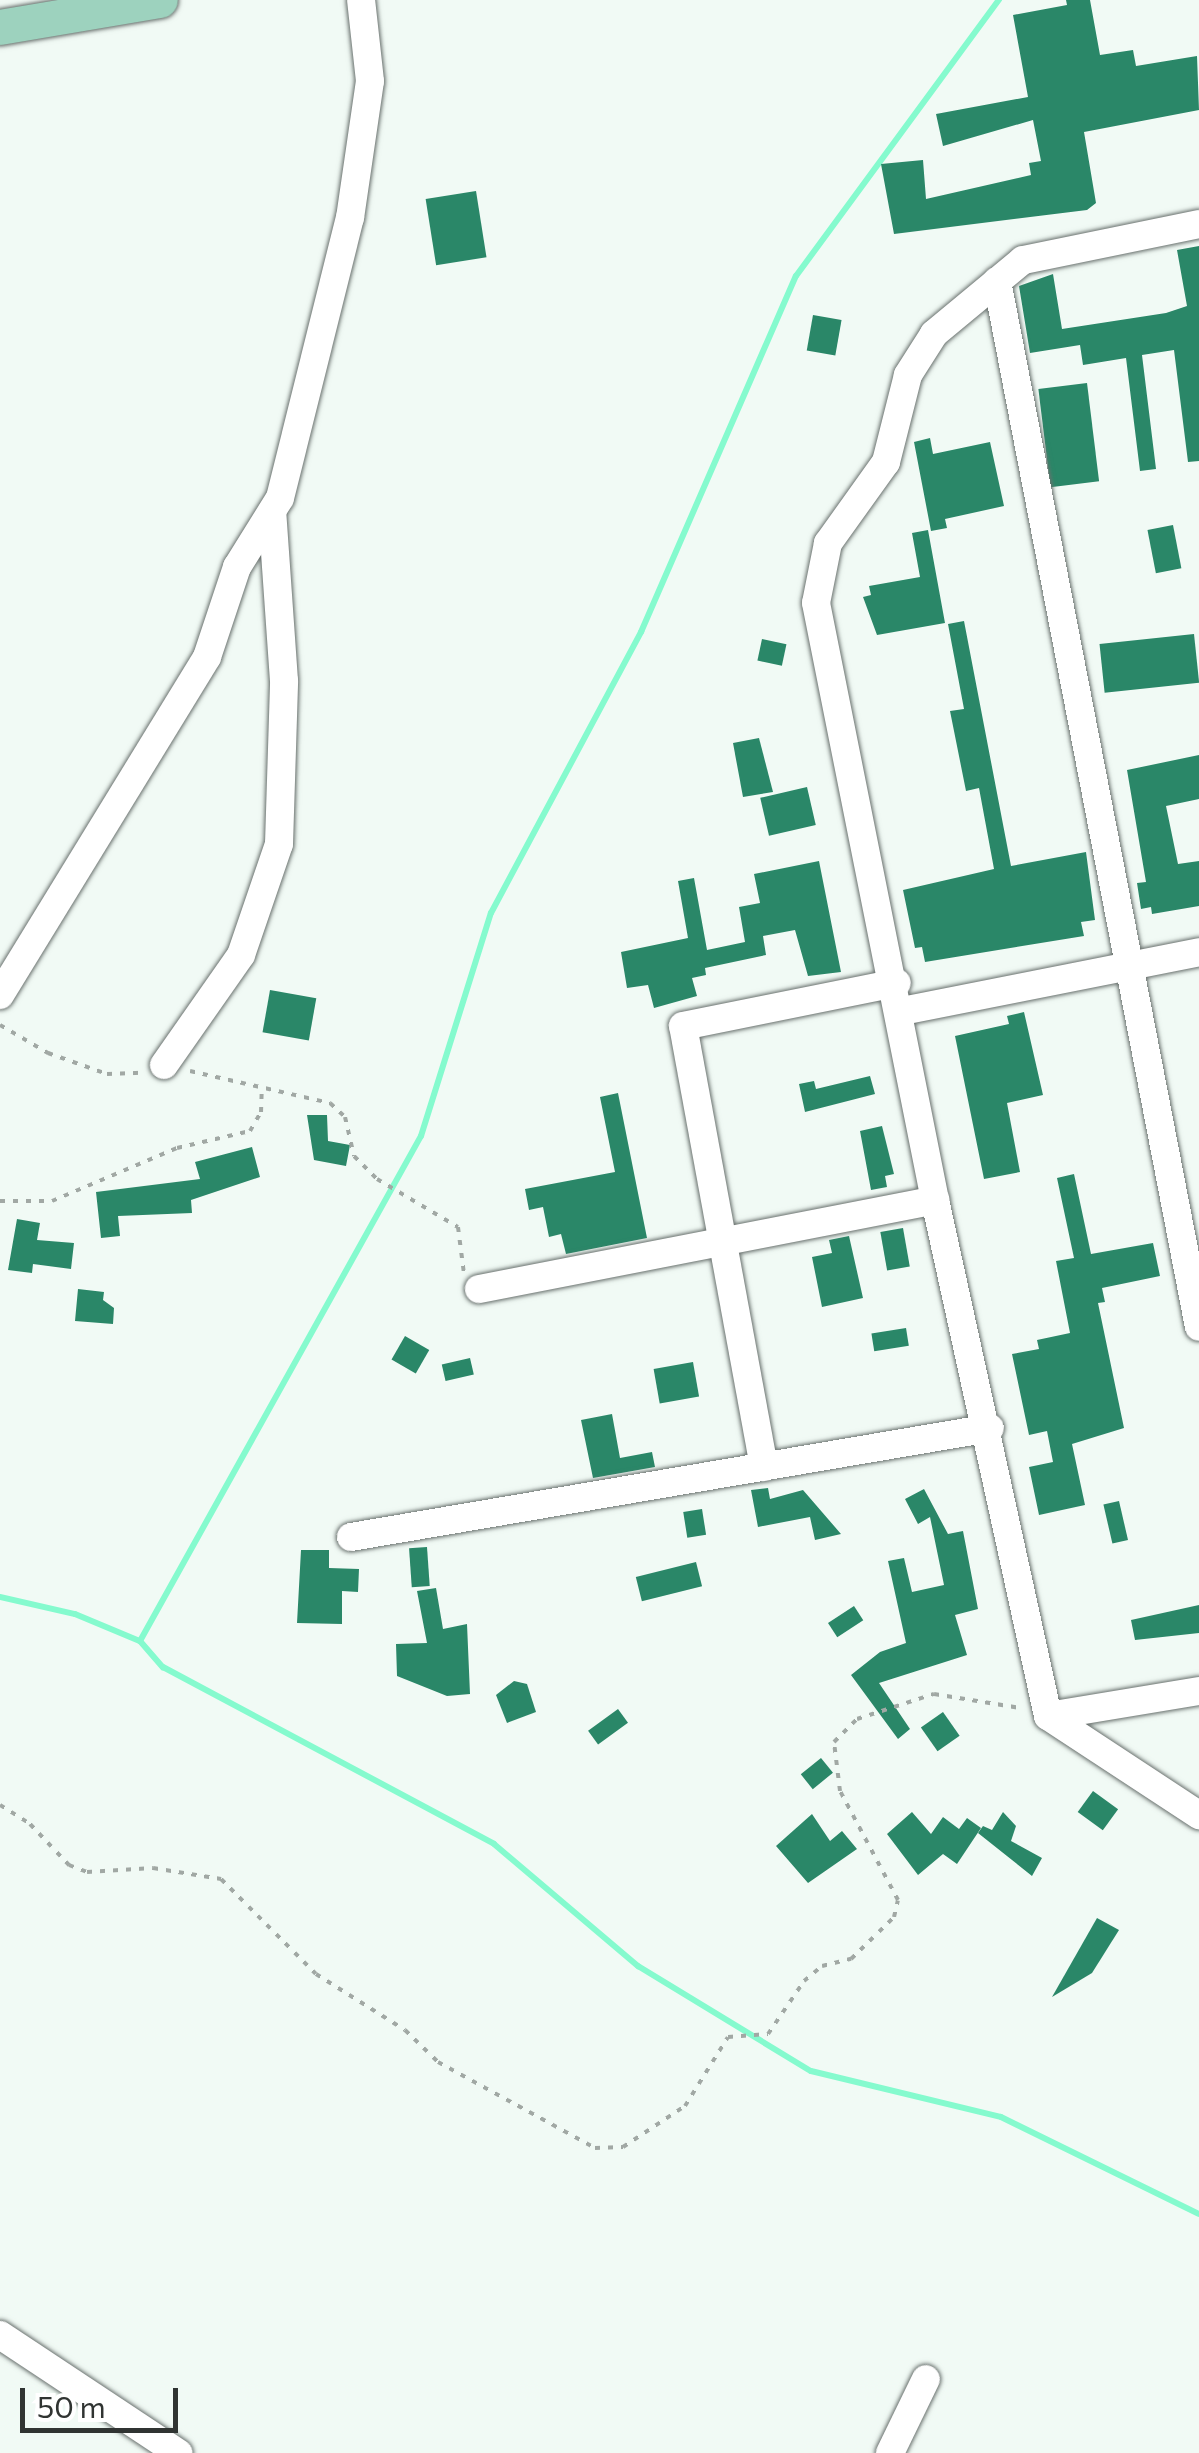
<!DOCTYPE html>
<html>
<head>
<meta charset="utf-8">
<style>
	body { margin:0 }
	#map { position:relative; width:1199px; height:2453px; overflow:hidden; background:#f1faf5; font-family:Commissioner,sans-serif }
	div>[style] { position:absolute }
	.stream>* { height:6px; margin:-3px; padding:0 3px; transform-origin:3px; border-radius:3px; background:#85face }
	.building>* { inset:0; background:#2a8768; transform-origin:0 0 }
	.path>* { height:4px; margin-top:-2px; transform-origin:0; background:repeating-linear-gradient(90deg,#a1a8a4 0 5px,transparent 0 13px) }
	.roads { filter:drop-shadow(0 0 2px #69716e) drop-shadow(0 0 2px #69716e) }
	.minor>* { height:28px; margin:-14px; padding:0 14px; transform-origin:14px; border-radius:14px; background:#fff }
	.major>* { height:35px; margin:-17.5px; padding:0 17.5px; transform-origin:17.5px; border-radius:17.5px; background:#9dd2be }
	span { translate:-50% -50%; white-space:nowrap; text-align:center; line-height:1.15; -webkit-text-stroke:10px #fff; paint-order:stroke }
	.scale { position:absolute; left:20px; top:2388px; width:158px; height:45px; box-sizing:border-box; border:5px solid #303432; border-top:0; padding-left:12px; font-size:30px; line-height:35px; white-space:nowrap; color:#303432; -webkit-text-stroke:8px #fff; paint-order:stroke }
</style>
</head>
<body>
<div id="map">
	<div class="stream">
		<i style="left:0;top:1597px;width:77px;rotate:12.8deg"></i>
		<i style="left:75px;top:1614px;width:70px;rotate:22.6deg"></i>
		<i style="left:140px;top:1641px;width:35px;rotate:49deg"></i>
		<i style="left:163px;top:1667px;width:375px;rotate:28.1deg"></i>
		<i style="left:494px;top:1844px;width:189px;rotate:40.3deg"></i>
		<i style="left:638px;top:1966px;width:202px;rotate:31.3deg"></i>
		<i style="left:811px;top:2071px;width:195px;rotate:13.6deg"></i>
		<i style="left:1001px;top:2117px;width:220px;rotate:26.1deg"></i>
		<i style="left:140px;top:1641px;width:578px;rotate:-60.91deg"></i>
		<i style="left:421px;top:1136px;width:234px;rotate:-72.6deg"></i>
		<i style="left:491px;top:913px;width:319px;rotate:-61.9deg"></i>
		<i style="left:641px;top:632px;width:388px;rotate:-66.5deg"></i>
		<i style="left:796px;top:276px;width:343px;rotate:-53.7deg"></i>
	</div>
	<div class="building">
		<i style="clip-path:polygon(1066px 0,1090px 0,1100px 55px,1133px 50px,1136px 66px,1197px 56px,1199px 110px,1084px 132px,1096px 203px,1087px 210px,894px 234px,881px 164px,923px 160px,926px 199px,1031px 175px,1029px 163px,1041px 161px,1033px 120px,943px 146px,936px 114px,1028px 97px,1013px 15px,1067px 5px)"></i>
		<i style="left:476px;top:191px;width:67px;height:51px;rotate:81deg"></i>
		<i style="clip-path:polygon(1199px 246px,1199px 461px,1188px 462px,1174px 350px,1142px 355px,1156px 469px,1140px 471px,1126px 358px,1083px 365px,1080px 345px,1030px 353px,1019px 286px,1053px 274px,1062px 329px,1166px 313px,1187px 306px,1177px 250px)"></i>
		<i style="left:813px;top:315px;width:29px;height:36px;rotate:10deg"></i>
		<i style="left:1087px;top:383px;width:99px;height:49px;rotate:83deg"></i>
		<i style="clip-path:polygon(930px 438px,933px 454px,990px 442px,1004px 506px,945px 519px,947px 528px,931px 531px,914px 442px)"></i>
		<i style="left:1173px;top:525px;width:44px;height:26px;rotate:79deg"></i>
		<i style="clip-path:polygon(928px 530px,945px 623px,877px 635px,863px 597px,871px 595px,869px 586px,920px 577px,912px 533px)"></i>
		<i style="clip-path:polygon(964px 621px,1011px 866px,1086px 852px,1095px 920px,1081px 922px,1084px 936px,925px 962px,922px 947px,915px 948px,903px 890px,994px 869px,979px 788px,966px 791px,950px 711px,964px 709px,948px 624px)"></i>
		<i style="left:1194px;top:634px;width:49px;height:95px;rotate:84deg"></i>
		<i style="left:762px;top:639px;width:25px;height:22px;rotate:12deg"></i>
		<i style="clip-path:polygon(759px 738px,773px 792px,743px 797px,733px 743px)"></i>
		<i style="clip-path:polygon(1199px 755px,1199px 799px,1166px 806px,1178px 864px,1199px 861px,1199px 906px,1152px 914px,1151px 907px,1141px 909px,1137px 883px,1146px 882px,1127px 770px)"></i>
		<i style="left:807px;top:787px;width:39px;height:48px;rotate:77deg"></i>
		<i style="clip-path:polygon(819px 861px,841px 972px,808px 976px,795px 930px,763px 936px,766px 955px,705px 968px,706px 975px,692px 978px,697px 996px,654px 1008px,648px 985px,627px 988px,621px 952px,688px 938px,678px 881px,694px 878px,707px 950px,745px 942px,739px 907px,760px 903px,754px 874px)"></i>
		<i style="left:270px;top:990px;width:47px;height:43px;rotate:10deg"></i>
		<i style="clip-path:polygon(1024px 1012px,1043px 1095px,1007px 1103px,1020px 1172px,984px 1179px,955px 1036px,1009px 1024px,1007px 1016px)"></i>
		<i style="clip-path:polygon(870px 1076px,875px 1094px,805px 1112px,799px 1084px,814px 1081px,816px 1089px)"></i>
		<i style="clip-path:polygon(618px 1093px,647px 1238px,566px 1254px,561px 1234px,549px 1237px,543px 1207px,529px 1210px,525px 1189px,615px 1172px,600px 1097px)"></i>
		<i style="clip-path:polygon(307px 1115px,327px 1115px,328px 1141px,350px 1145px,346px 1166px,314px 1160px)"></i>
		<i style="clip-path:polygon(882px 1126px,894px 1174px,885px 1176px,887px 1187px,871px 1190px,860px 1131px)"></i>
		<i style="clip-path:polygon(252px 1147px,260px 1177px,191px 1200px,192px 1213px,118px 1216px,120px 1236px,101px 1238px,96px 1192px,200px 1179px,195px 1162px)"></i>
		<i style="clip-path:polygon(1074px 1174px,1091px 1254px,1153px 1243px,1160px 1276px,1102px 1288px,1105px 1302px,1098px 1303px,1124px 1428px,1072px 1444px,1085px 1505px,1039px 1515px,1029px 1467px,1053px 1462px,1047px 1431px,1029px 1435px,1012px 1354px,1039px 1349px,1037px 1340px,1070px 1333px,1056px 1261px,1074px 1258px,1057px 1178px)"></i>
		<i style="clip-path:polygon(17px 1219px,40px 1223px,37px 1240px,74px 1243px,71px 1269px,33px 1264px,32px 1273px,8px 1270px)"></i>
		<i style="left:903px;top:1228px;width:39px;height:23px;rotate:80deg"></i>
		<i style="clip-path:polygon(849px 1236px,863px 1298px,822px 1307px,812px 1257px,832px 1253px,829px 1240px)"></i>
		<i style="clip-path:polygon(78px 1289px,104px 1292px,103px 1300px,114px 1308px,113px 1324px,75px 1321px)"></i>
		<i style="left:906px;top:1328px;width:18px;height:35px;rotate:81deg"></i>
		<i style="left:405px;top:1336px;width:28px;height:27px;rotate:30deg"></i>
		<i style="left:470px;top:1358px;width:17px;height:29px;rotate:77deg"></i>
		<i style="left:693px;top:1362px;width:35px;height:40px;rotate:80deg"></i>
		<i style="clip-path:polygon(612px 1414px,620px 1458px,652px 1452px,655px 1467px,593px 1478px,581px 1420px)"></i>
		<i style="clip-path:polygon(768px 1488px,770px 1499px,803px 1490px,841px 1534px,815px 1540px,810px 1517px,758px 1527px,751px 1490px)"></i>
		<i style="clip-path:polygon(924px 1489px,948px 1534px,963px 1531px,978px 1609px,955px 1615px,967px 1655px,879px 1683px,910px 1729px,898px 1739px,851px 1675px,880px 1652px,906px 1643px,888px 1561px,904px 1558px,912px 1592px,944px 1585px,930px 1517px,918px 1524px,905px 1499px)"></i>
		<i style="left:1119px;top:1501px;width:40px;height:16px;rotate:77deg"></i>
		<i style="left:702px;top:1509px;width:26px;height:19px;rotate:81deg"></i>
		<i style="left:427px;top:1547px;width:39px;height:18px;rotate:86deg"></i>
		<i style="clip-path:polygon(301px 1550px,329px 1550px,329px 1568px,359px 1569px,358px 1592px,342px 1591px,342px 1624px,297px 1623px)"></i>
		<i style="left:696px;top:1562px;width:25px;height:62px;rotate:76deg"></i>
		<i style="clip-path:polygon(436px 1588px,443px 1629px,467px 1624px,470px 1694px,447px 1696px,397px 1676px,396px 1644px,427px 1643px,417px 1591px)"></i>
		<i style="clip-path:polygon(1199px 1605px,1199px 1633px,1135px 1640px,1131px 1620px)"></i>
		<i style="left:854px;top:1606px;width:17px;height:31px;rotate:57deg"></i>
		<i style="clip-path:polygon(514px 1681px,527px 1684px,536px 1712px,507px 1723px,496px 1695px)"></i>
		<i style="left:618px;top:1709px;width:17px;height:37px;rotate:54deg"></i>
		<i style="left:943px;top:1712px;width:29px;height:27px;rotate:55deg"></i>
		<i style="left:821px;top:1758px;width:19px;height:26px;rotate:51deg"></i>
		<i style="left:1093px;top:1791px;width:31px;height:26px;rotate:36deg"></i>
		<i style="clip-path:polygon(912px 1812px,931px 1834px,943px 1817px,959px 1829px,967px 1818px,981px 1828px,957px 1864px,943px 1854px,918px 1875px,887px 1834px)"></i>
		<i style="clip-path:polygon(1003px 1812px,1016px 1826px,1011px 1841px,1042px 1858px,1032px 1876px,978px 1833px,983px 1826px,992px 1830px)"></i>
		<i style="clip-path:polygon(812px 1814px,830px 1841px,842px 1831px,857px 1849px,808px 1883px,776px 1846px)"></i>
		<i style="clip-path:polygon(1097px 1918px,1119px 1930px,1092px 1973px,1052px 1997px)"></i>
	</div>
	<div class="path">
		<i style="left:0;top:1025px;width:56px;rotate:30.3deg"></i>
		<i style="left:48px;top:1053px;width:63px;rotate:19.6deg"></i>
		<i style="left:107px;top:1074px;width:35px;rotate:-2deg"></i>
		<i style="left:190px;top:1071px;width:144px;rotate:12.9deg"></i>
		<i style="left:330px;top:1103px;width:21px;rotate:43deg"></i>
		<i style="left:345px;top:1117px;width:40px;rotate:77deg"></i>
		<i style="left:354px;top:1156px;width:33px;rotate:45deg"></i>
		<i style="left:377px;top:1179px;width:94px;rotate:30.7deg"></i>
		<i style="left:458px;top:1227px;width:47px;rotate:82.7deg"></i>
		<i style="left:0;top:1201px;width:52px"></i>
		<i style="left:52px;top:1201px;width:136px;rotate:-23deg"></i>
		<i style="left:177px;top:1148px;width:75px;rotate:-13.1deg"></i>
		<i style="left:250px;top:1131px;width:22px;rotate:-60deg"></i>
		<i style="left:261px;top:1112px;width:25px;rotate:-88deg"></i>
		<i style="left:0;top:1805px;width:36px;rotate:32deg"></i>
		<i style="left:30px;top:1824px;width:57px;rotate:46.4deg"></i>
		<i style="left:69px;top:1865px;width:19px;rotate:21deg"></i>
		<i style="left:87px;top:1872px;width:66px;rotate:-3.5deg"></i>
		<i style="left:153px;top:1868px;width:69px;rotate:9.2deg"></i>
		<i style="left:221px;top:1879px;width:134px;rotate:45deg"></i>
		<i style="left:316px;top:1974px;width:105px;rotate:32.2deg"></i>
		<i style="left:405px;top:2030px;width:46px;rotate:44.1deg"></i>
		<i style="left:438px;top:2062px;width:179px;rotate:28.7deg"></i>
		<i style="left:595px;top:2148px;width:28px;rotate:-2deg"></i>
		<i style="left:623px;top:2147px;width:74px;rotate:-33.5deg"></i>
		<i style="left:685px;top:2106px;width:81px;rotate:-58.1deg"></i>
		<i style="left:728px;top:2037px;width:40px;rotate:-4.3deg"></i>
		<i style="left:768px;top:2034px;width:64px;rotate:-55.8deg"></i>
		<i style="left:804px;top:1981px;width:23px;rotate:-40deg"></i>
		<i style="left:822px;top:1966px;width:30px;rotate:-14deg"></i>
		<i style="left:851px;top:1959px;width:60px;rotate:-44.3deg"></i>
		<i style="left:894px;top:1917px;width:17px;rotate:-77deg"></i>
		<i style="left:898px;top:1900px;width:123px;rotate:-118deg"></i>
		<i style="left:840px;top:1791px;width:49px;rotate:-97deg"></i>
		<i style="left:834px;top:1742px;width:33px;rotate:-45deg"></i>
		<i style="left:857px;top:1719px;width:81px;rotate:-18deg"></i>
		<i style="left:934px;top:1694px;width:87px;rotate:9.2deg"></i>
	</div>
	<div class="roads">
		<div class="minor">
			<i style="left:1199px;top:224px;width:180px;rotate:168.4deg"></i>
			<i style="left:1023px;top:260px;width:116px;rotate:140.3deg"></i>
			<i style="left:934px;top:334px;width:49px;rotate:122.4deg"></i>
			<i style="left:908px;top:375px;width:90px;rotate:104.2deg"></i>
			<i style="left:886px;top:462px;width:100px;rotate:125.6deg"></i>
			<i style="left:828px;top:543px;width:61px;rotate:101.3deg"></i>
			<i style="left:816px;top:603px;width:609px;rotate:78.73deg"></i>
			<i style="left:935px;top:1200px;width:528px;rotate:77.65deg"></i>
			<i style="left:1048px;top:1716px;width:181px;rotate:33.3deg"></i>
			<i style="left:997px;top:281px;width:1065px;rotate:79.07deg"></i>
			<i style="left:0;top:995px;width:396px;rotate:-58.5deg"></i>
			<i style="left:207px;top:657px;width:95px;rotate:-71.6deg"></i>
			<i style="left:237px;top:567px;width:81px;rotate:-58.1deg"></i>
			<i style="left:280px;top:498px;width:289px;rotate:-76deg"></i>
			<i style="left:350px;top:218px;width:138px;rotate:-81.7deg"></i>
			<i style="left:370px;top:81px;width:81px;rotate:-96.3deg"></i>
			<i style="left:902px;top:1011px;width:303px;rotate:-11.2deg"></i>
			<i style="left:164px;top:1065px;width:134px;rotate:-55deg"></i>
			<i style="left:241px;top:955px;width:117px;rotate:-71.1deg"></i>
			<i style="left:279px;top:844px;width:163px;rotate:-88.2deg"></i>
			<i style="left:284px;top:681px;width:170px;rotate:-94deg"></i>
			<i style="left:479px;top:1289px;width:465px;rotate:-11deg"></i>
			<i style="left:764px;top:1467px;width:448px;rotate:-100.4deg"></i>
			<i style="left:683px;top:1026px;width:218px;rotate:-11.4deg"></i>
			<i style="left:351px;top:1537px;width:648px;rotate:-9.68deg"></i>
			<i style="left:1048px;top:1716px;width:153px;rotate:-9.4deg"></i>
			<i style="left:0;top:2335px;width:214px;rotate:33.5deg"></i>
			<i style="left:890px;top:2453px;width:82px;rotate:-64.1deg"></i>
		</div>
		<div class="major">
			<i style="left:0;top:27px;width:162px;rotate:-9.6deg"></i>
		</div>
	</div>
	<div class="scale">50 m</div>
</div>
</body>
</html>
